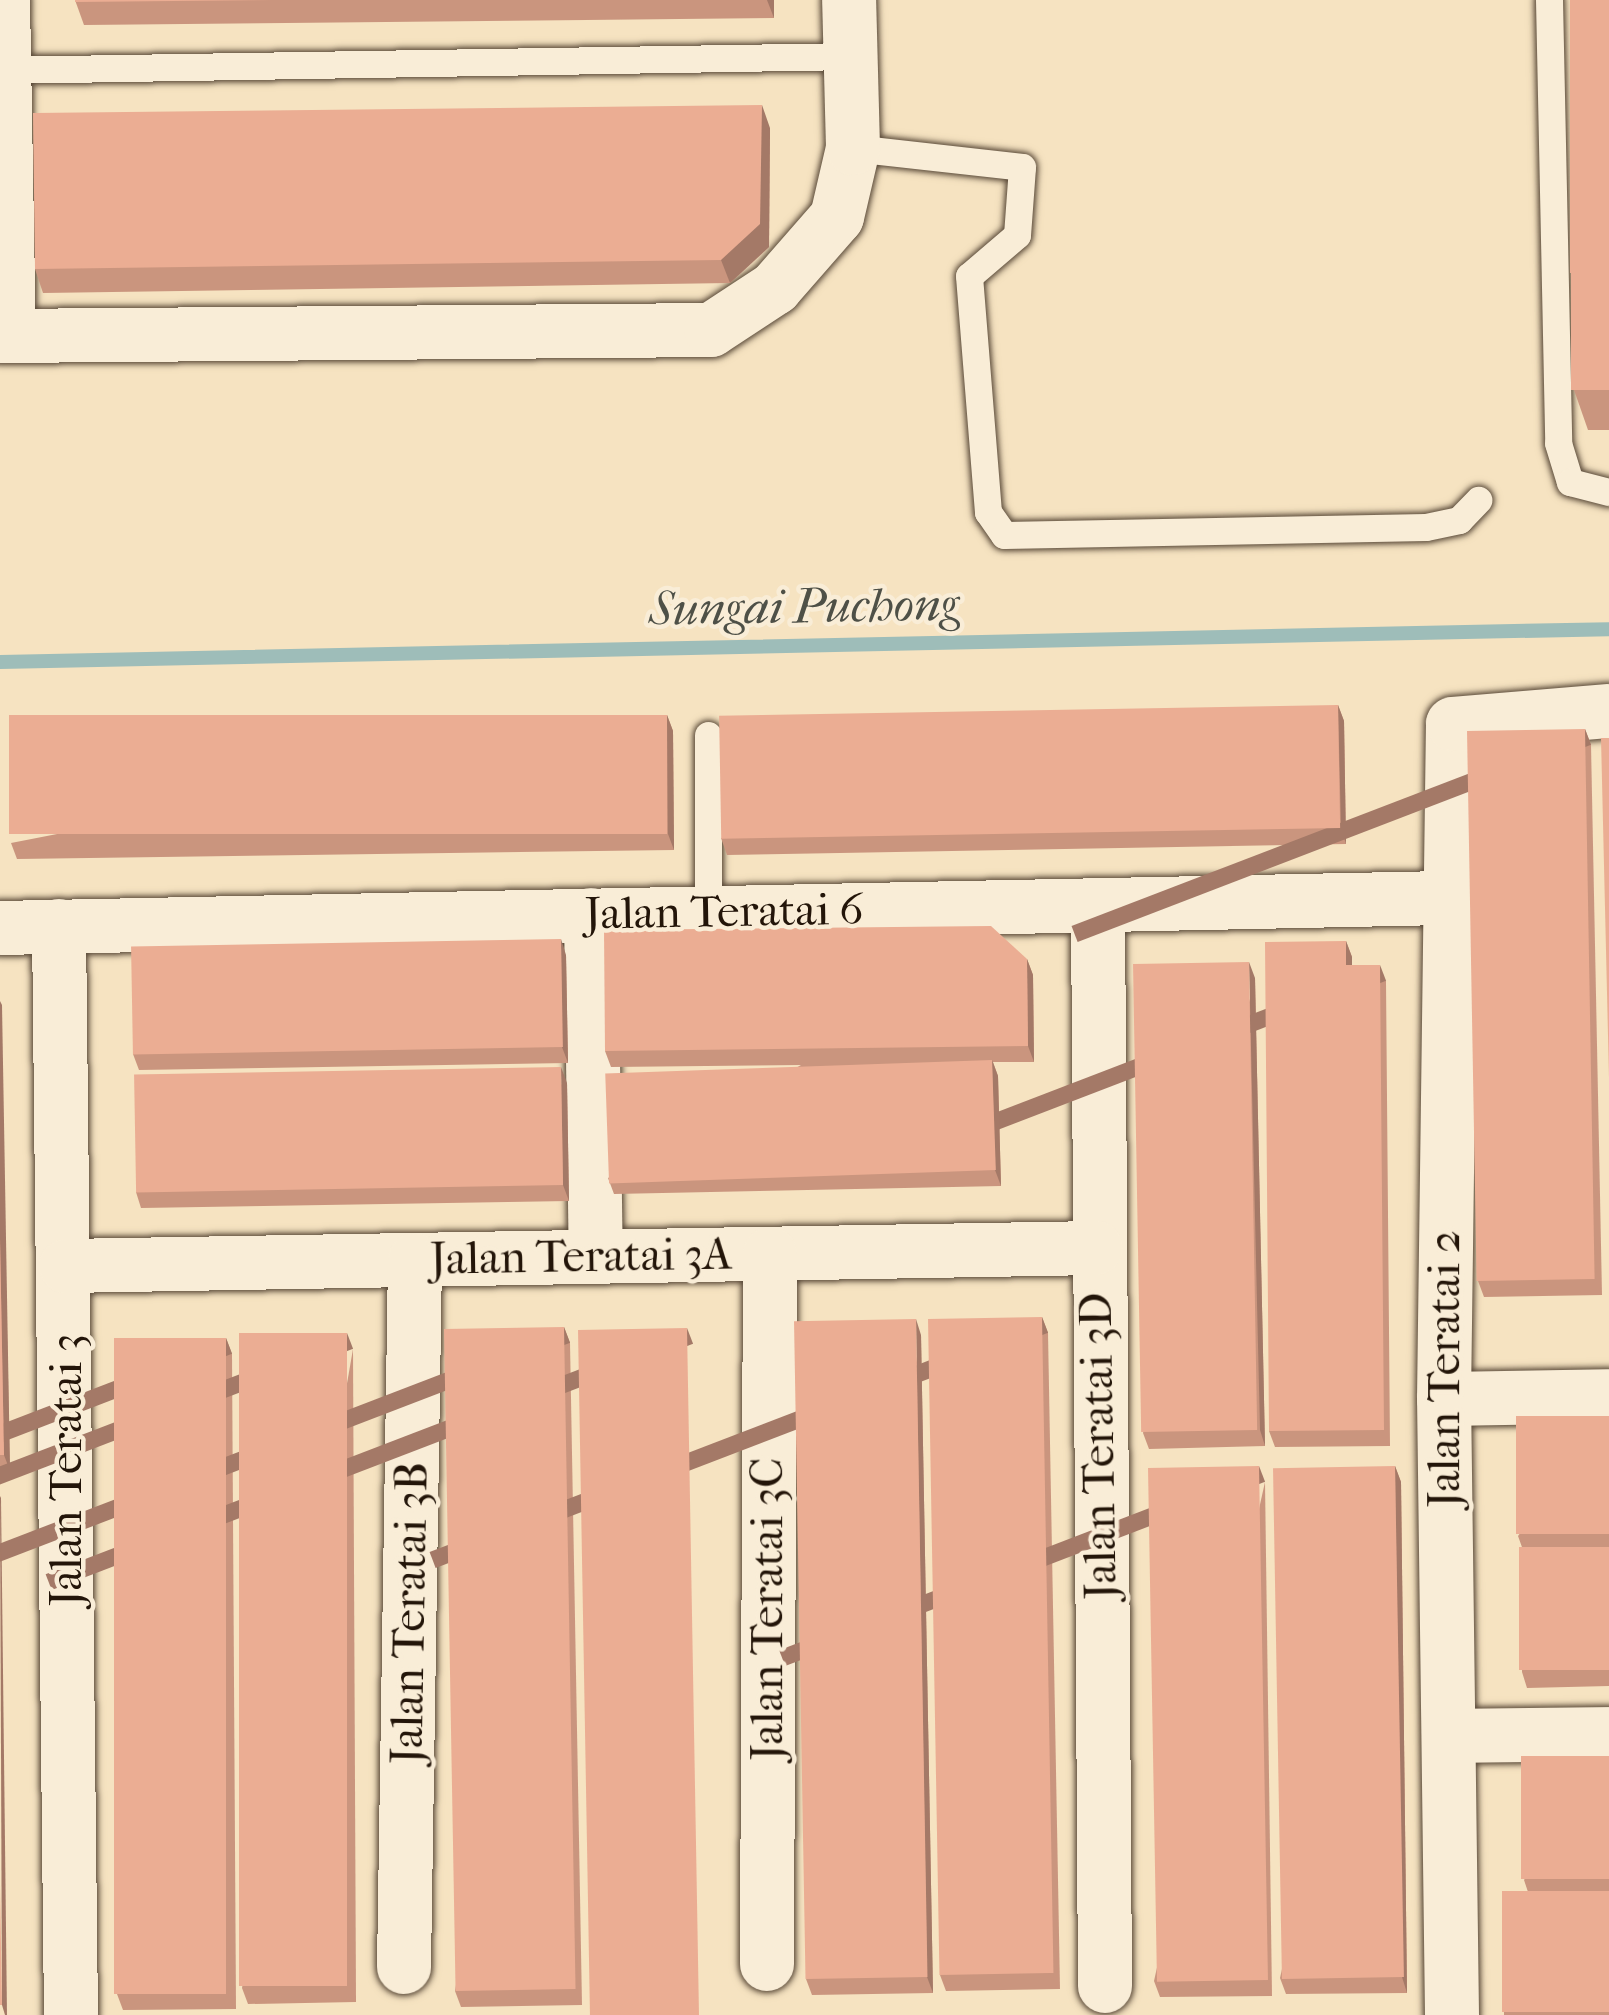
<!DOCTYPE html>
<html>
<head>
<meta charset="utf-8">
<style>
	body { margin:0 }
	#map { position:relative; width:1609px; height:2015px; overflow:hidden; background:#f6e3c1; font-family:"IM FELL French Canon",serif }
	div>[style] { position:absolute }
	.stream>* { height:14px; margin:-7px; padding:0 7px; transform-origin:7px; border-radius:7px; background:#9ebdb9 }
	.roads { filter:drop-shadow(0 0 3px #584837) drop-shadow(0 0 3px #584837) }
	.lane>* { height:27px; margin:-13.5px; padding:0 13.5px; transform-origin:13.5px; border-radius:13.5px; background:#f9edd7 }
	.street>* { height:54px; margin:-27px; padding:0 27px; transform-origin:27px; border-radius:27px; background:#f9edd7 }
	.wall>* { inset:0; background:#ca957e }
	.shaded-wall>* { inset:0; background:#a47967; transform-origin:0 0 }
	.building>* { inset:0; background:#ebad93; transform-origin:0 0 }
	span { translate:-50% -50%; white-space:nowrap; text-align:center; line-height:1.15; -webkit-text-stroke:9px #f9edd7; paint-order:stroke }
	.street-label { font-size:45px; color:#231509 }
	.water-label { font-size:48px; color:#4e5047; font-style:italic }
</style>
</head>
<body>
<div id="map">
	<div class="stream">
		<i style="left:0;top:662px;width:1609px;rotate:-1.17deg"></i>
	</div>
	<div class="roads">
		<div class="lane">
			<i style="left:1549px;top:0;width:443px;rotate:88.8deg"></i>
			<i style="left:1558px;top:443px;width:41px;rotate:72.9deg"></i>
			<i style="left:1570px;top:482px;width:40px;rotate:14.4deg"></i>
			<i style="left:0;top:70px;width:850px;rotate:-0.94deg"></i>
			<i style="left:853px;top:148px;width:170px;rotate:6.4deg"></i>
			<i style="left:1022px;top:167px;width:68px;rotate:94.2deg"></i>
			<i style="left:1017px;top:235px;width:63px;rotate:139.5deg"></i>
			<i style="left:969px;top:276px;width:237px;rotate:85.4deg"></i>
			<i style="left:988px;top:512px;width:28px;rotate:55deg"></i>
			<i style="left:1004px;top:535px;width:422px;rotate:-1.1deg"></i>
			<i style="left:1426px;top:527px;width:34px;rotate:-12deg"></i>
			<i style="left:1459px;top:520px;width:28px;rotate:-46deg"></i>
			<i style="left:708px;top:913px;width:178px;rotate:-90deg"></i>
		</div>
		<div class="street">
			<i style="left:3px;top:0;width:336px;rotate:89deg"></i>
			<i style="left:0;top:336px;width:711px;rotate:-0.48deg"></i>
			<i style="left:711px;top:330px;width:77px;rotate:-33.3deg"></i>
			<i style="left:775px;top:288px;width:94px;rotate:-48.9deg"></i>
			<i style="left:837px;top:217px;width:71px;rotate:-76.9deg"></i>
			<i style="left:853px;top:148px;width:148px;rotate:-91.5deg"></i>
			<i style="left:1098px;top:905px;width:1081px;rotate:89.63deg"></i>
			<i style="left:591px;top:915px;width:342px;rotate:89.2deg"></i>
			<i style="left:59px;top:926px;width:1089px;rotate:89.37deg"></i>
			<i style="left:0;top:928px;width:1447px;rotate:-1.19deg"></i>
			<i style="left:66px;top:1266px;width:1030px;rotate:-1deg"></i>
			<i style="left:1444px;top:1399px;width:165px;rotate:-1deg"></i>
			<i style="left:1449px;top:1736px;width:160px;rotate:-0.7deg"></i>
			<i style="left:767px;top:1964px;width:710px;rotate:-89.76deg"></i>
			<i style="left:404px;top:1967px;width:707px;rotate:-89.11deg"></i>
			<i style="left:1452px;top:2015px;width:616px;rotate:-90.74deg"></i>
			<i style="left:1444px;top:1399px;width:675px;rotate:-89.24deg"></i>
			<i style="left:1453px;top:724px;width:157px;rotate:-4.8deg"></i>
		</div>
	</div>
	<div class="wall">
		<i style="clip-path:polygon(75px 0,774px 0,774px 18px,84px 25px)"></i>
		<i style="clip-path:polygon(1609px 0,1609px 430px,1588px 430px,1574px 390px,1574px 273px)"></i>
		<i style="clip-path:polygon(770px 128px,769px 247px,730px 283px,43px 293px,35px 269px)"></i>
		<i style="clip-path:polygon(1338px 705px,1344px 721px,1346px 844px,727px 855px,721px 838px)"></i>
		<i style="clip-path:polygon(667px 715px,673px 731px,674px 850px,17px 859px,11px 843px)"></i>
		<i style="clip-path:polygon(1585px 729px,1591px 745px,1602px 1295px,1484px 1297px,1478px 1281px)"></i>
		<i style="clip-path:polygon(1346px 941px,1352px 957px,1352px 965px,1386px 981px,1390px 1446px,1275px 1447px,1269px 1431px)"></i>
		<i style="clip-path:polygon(566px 955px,568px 1063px,139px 1070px,133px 1054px)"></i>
		<i style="clip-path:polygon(1027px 959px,1033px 975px,1034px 1062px,993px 1062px,998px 1076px,1001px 1186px,614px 1194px,608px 1178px,801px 1065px,611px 1067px,605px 1051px)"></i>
		<i style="clip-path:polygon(1255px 978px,1265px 1446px,1149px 1449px,1143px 1433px)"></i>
		<i style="clip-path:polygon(0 1001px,10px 1471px,0 1471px)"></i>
		<i style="clip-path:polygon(567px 1083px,569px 1201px,141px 1208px,136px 1192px)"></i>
		<i style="clip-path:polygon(1042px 1317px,1048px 1333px,1060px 1989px,946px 1991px,940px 1975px)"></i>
		<i style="clip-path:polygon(564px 1327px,570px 1343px,582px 2005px,461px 2007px,455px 1991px)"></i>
		<i style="clip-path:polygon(921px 1335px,933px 1993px,812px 1995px,806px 1979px)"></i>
		<i style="clip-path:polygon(226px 1338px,232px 1354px,236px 2009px,123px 2010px,117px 1994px)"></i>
		<i style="clip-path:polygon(353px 1349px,356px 2002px,248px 2004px,242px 1988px)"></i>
		<i style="clip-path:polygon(1609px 1416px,1609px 1686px,1527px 1688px,1522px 1672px,1523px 1550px,1518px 1536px)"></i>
		<i style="clip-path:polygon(1395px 1466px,1401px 1482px,1407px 1993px,1286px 1994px,1280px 1978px)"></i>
		<i style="clip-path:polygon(1265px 1482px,1272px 1996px,1160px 1997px,1154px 1981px)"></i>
		<i style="clip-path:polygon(1609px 1756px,1609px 2015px,1504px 2015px,1502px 1893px,1528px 1892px,1524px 1880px)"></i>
	</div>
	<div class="shaded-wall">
		<i style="clip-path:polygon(767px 0,774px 0,774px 18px)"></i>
		<i style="clip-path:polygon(762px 105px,770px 128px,769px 247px,730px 283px,721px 260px)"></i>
		<i style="clip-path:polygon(1338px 705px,1344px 721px,1346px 844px,1341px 828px)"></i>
		<i style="clip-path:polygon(667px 715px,673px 731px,674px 850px,668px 834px)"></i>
		<i style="left:1585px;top:729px;width:17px;height:550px;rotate:69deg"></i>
		<i style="clip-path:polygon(561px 939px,566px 955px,568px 1063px,562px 1047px)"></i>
		<i style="clip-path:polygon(1346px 941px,1352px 957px,1352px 981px,1346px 965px)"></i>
		<i style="clip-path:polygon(1027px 959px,1033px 975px,1034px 1062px,1028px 1046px)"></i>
		<i style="clip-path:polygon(1249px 962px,1255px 978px,1265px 1446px,1260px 1430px)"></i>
		<i style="left:1380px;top:965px;width:17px;height:465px;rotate:69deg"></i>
		<i style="clip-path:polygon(0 1001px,2px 1005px,10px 1471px,4px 1455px,0 1239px)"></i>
		<i style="clip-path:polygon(992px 1060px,998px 1076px,1001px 1186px,995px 1170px)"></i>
		<i style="clip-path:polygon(561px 1067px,567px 1083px,569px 1201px,563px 1185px)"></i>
		<i style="left:1042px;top:1317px;width:17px;height:656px;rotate:69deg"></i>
		<i style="clip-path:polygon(916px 1319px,921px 1335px,933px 1993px,927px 1977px)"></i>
		<i style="left:564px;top:1327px;width:17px;height:662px;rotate:69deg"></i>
		<i style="left:687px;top:1328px;width:17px;height:687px;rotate:69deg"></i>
		<i style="left:347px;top:1333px;width:17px;height:653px;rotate:69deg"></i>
		<i style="left:226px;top:1338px;width:17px;height:655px;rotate:69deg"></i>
		<i style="left:1259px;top:1466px;width:17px;height:514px;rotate:69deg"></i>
		<i style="clip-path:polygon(1395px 1466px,1401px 1482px,1407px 1993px,1402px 1977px)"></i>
		<i style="clip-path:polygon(0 1496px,1px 1498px,7px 2015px,5px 2015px,2px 2005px)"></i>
	</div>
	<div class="building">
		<i style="clip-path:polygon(75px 0,272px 0,75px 2px)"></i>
		<i style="left:1570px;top:0;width:39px;height:273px"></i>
		<i style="clip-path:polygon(762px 105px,760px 224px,721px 260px,35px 269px,33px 113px)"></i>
		<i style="left:1571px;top:273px;width:38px;height:117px"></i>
		<i style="left:1338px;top:705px;width:123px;height:619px;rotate:89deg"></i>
		<i style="left:667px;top:715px;width:119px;height:658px;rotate:90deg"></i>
		<i style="left:1585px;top:729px;width:550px;height:118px;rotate:89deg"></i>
		<i style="clip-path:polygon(1601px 738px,1609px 738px,1609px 1078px)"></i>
		<i style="clip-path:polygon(991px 926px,1027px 959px,1028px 1046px,605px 1051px,604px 930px)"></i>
		<i style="left:561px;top:939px;width:108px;height:430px;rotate:89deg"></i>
		<i style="clip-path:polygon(1346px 941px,1346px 965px,1380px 965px,1384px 1430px,1269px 1431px,1265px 942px)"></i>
		<i style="left:1249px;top:962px;width:468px;height:116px;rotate:89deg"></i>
		<i style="left:992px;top:1060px;width:110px;height:387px;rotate:88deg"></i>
		<i style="left:561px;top:1067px;width:118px;height:427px;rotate:89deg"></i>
		<i style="clip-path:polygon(0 1239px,4px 1455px,0 1455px)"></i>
		<i style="left:1042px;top:1317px;width:656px;height:114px;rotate:89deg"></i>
		<i style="left:916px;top:1319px;width:658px;height:122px;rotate:89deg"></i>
		<i style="left:564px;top:1327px;width:662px;height:120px;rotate:89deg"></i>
		<i style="left:687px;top:1328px;width:687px;height:109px;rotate:89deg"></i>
		<i style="left:347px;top:1333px;width:653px;height:108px;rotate:90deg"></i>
		<i style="left:114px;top:1338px;width:112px;height:656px"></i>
		<i style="left:1609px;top:1416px;width:118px;height:93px;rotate:90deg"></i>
		<i style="left:1259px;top:1466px;width:514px;height:111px;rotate:89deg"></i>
		<i style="left:1395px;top:1466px;width:511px;height:122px;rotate:89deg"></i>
		<i style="left:1609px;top:1547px;width:123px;height:90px;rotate:90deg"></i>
		<i style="left:1609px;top:1756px;width:123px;height:88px;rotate:90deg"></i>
		<i style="clip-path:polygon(0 1884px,2px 2005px,0 2005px)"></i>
		<i style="left:1609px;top:1891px;width:121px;height:107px;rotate:90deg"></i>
	</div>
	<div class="street-label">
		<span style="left:724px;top:912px;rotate:-1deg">Jalan Teratai 6</span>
		<span style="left:581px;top:1257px;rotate:-1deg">Jalan Teratai 3A</span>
		<span style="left:1445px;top:1369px;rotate:-90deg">Jalan Teratai 2</span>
		<span style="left:1099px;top:1446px;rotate:-91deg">Jalan Teratai 3D</span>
		<span style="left:67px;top:1470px;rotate:-90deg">Jalan Teratai 3</span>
		<span style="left:768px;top:1609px;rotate:-90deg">Jalan Teratai 3C</span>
		<span style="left:410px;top:1613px;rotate:-89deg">Jalan Teratai 3B</span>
	</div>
	<div class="water-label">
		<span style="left:804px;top:607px;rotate:-1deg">Sungai Puchong</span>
	</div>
</div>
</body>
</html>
